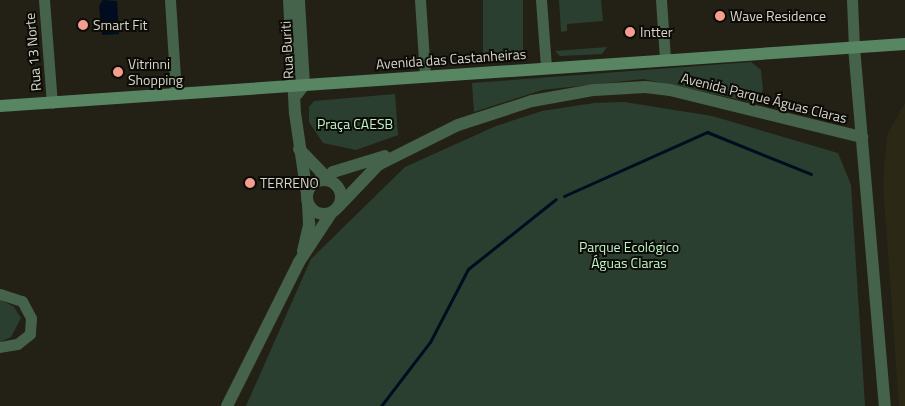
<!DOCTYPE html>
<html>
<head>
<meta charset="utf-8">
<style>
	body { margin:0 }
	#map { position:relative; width:905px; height:406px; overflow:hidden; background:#232116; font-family:"Titillium Web",sans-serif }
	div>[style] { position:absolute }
	.built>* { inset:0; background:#2b2816 }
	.green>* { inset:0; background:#2b3f30; transform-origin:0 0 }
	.water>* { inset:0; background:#000d20 }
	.stream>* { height:3px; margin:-1.5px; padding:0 1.5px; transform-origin:1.5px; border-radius:1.5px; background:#000d20 }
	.minor>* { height:11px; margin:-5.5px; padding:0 5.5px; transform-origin:5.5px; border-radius:5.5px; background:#45624b }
	.tertiary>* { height:12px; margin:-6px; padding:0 6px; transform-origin:6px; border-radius:6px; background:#45624b }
	.tertiary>.ring { margin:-6px; padding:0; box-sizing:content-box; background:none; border:12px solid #45624b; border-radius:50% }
	.secondary>* { height:12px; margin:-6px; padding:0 6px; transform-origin:6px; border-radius:6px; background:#588663 }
	.dots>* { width:14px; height:14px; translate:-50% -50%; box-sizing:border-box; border:2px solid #0c0b06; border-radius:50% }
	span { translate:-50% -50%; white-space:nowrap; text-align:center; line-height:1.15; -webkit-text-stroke:4px #0c0b06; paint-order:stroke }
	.poi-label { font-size:14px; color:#d7d6ce }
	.left { translate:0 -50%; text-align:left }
	.street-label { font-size:14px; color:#d7d6ce }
	.park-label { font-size:14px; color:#bdf4ca }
</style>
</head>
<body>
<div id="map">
	<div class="built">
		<i style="clip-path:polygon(905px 103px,905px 406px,899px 406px,883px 184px,887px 135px)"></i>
	</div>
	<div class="green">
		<i style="left:483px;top:0;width:40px;height:59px"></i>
		<i style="clip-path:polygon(559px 0,601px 0,603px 21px,567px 24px,567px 31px,561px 32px)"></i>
		<i style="clip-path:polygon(607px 47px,602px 54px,560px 56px,555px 51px)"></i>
		<i style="clip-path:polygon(751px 62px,761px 70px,763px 90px,755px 103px,643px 79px,542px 90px,474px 112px,472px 83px)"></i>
		<i style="clip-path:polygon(395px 94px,398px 135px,356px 150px,323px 143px,309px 122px,309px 107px,314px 101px)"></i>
		<i style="clip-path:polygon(624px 102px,712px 116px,838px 153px,851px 185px,865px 406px,246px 406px,311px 259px,405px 167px,496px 126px,542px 111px,594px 103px)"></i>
		<i style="clip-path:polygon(0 299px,14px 307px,21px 318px,11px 337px,0 342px)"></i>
	</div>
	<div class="water">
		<i style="clip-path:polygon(103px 0,117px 1px,119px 34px,102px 35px,99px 6px)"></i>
	</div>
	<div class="stream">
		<i style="left:564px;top:196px;width:157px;rotate:-24.1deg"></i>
		<i style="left:707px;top:132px;width:112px;rotate:22deg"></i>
		<i style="left:381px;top:406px;width:81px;rotate:-52.6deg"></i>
		<i style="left:430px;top:342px;width:82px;rotate:-62.5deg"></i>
		<i style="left:468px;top:269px;width:112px;rotate:-38.5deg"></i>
	</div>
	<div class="minor">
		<i style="left:44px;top:0;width:103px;rotate:85.6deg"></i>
		<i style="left:170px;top:0;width:93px;rotate:86.3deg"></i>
		<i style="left:420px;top:0;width:76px;rotate:86.2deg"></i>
		<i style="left:541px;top:0;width:67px;rotate:85.7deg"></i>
		<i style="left:661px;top:0;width:58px;rotate:86.1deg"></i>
		<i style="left:852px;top:0;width:47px;rotate:87.6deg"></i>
		<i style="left:0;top:294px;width:23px;rotate:18deg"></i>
		<i style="left:22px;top:301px;width:19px;rotate:62deg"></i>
		<i style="left:31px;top:318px;width:16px;rotate:94deg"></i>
		<i style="left:30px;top:334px;width:16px;rotate:142deg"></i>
		<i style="left:17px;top:344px;width:17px;rotate:170deg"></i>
	</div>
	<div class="tertiary">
		<i style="left:289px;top:0;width:113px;rotate:87deg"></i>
		<i style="left:295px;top:113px;width:82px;rotate:81.6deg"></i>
		<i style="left:854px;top:47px;width:360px;rotate:85.1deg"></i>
		<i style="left:297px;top:94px;width:11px;rotate:-52deg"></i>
		<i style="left:304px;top:85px;width:85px;rotate:-93.4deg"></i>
		<i style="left:299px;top:149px;width:32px;rotate:46deg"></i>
		<i style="left:321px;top:172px;width:8px;rotate:76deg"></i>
		<i class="ring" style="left:307px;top:180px;width:22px;height:22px"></i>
		<i style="left:324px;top:180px;width:12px;rotate:-42deg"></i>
		<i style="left:333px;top:172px;width:54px;rotate:-17.1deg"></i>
		<i style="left:338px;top:207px;width:58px;rotate:-46.4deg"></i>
		<i style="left:378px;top:165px;width:89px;rotate:-26.6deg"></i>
		<i style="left:458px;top:125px;width:78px;rotate:-18deg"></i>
		<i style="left:532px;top:101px;width:63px;rotate:-10.1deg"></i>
		<i style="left:594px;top:90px;width:52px;rotate:-3.3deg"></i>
		<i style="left:646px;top:87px;width:24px;rotate:7deg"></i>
		<i style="left:670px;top:90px;width:198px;rotate:13.8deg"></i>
		<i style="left:303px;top:251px;width:28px;rotate:-77deg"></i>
		<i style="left:309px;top:224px;width:20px;rotate:-93deg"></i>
		<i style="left:227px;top:406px;width:161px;rotate:-63.4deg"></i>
		<i style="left:299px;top:262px;width:60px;rotate:-56.6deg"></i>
	</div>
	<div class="secondary">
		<i style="left:0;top:106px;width:907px;rotate:-3.92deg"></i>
	</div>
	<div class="dots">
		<i style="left:720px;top:16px;background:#f59d8f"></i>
		<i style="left:83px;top:25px;background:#f59d8f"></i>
		<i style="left:630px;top:32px;background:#f59d8f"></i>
		<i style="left:118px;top:72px;background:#f59d8f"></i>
		<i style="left:250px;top:183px;background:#f59d8f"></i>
	</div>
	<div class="poi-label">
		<span class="left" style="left:730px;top:16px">Wave Residence</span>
		<span class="left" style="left:93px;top:25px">Smart Fit</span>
		<span class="left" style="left:640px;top:32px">Intter</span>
		<span class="left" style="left:128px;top:72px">Vitrinni<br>Shopping</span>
		<span class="left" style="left:260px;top:183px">TERRENO</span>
	</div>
	<div class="street-label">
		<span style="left:287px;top:50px;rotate:-93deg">Rua Buriti</span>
		<span style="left:33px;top:52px;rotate:-95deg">Rua 13 Norte</span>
		<span style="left:451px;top:59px;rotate:-4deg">Avenida das Castanheiras</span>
		<span style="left:764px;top:98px;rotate:14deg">Avenida Parque Águas Claras</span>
	</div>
	<div class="park-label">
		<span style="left:355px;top:124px">Praça CAESB</span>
		<span style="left:629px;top:255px">Parque Ecológico<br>Águas Claras</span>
	</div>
</div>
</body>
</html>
